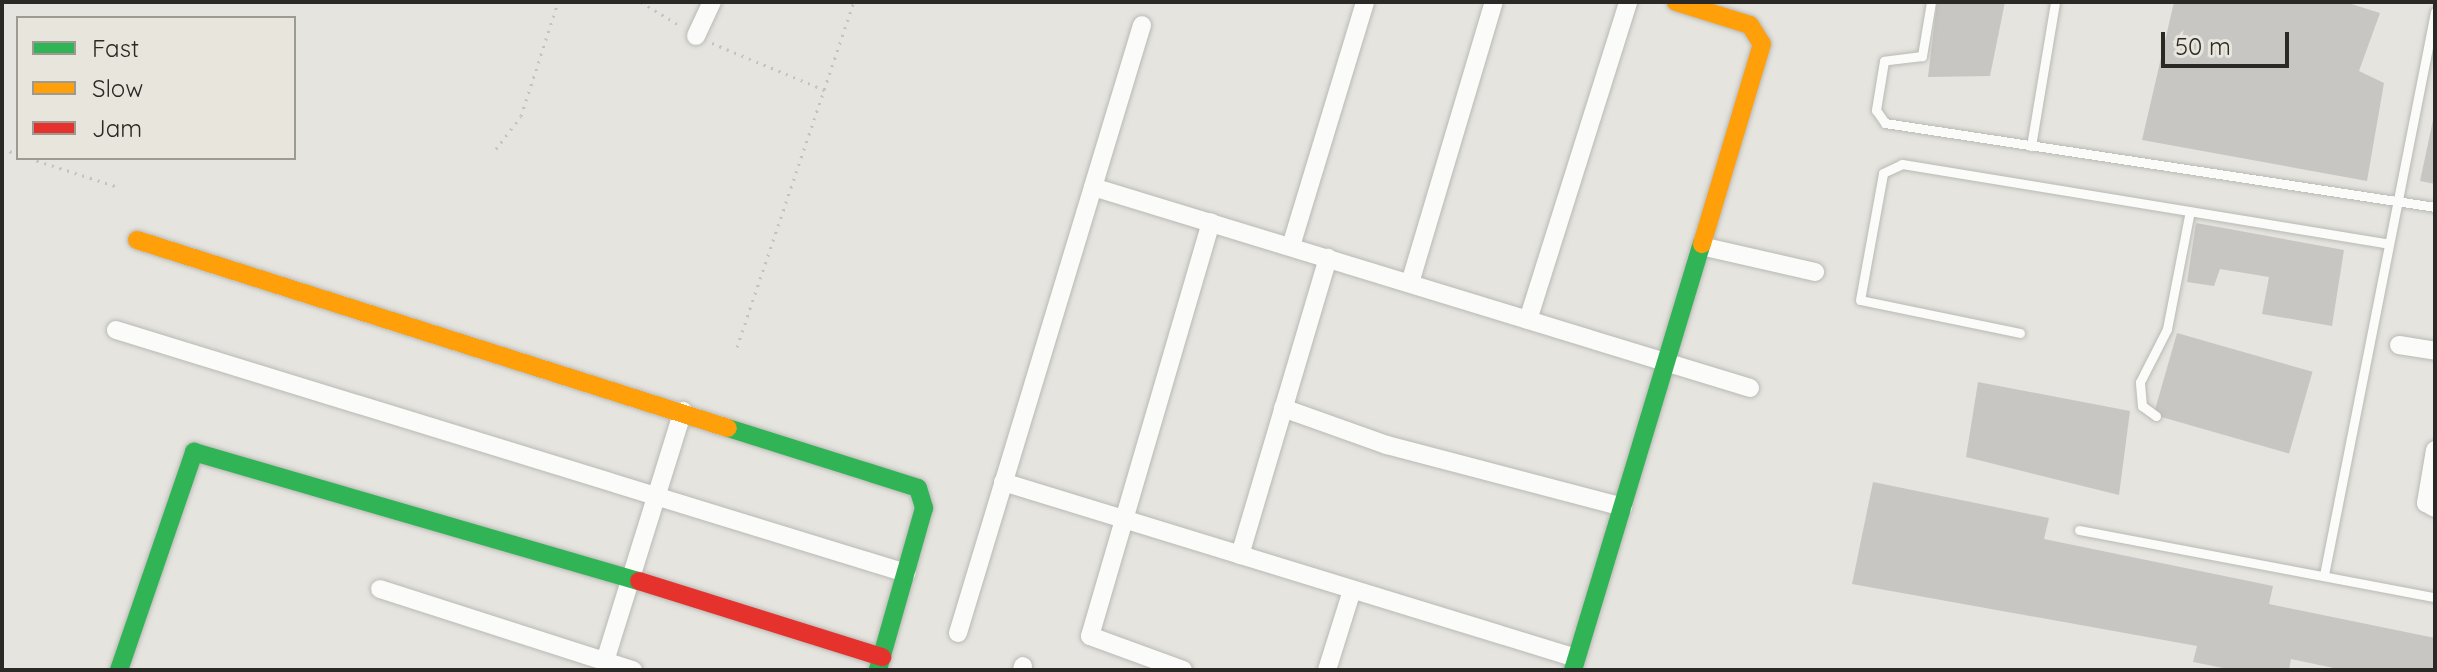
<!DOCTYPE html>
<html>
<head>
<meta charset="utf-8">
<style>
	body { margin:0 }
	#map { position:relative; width:2437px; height:672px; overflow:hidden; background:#e5e4df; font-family:Quicksand,sans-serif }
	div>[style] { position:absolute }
	.building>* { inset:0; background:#c8c6c3; transform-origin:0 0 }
	.path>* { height:3px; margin-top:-1.5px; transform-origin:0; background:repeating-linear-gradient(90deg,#c3c3c1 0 2px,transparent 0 8px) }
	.roads { filter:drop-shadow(0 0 2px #b9b9b5) drop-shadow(0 0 2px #b9b9b5) }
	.lane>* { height:9px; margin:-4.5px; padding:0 4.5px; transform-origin:4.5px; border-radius:4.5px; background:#fbfbfa }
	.street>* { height:18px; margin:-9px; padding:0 9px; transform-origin:9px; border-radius:9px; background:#fbfbfa }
	.fast>* { height:18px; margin:-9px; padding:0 9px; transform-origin:9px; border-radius:9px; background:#30b455 }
	.slow>* { height:18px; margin:-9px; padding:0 9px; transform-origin:9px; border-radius:9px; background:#ff9f0a }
	.jam>* { height:18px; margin:-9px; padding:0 9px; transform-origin:9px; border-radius:9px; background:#e5322d }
	span { translate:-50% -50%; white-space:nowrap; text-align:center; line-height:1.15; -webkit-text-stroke:6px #e8e6dc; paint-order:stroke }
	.frame { position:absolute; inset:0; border:4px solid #2a2925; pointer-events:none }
	.legend { position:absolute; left:16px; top:16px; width:280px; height:144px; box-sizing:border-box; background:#e8e6dc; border:2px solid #9c9a93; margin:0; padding:10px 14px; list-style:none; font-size:24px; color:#2a2925 }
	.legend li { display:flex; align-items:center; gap:16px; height:40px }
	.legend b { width:40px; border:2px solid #9c9a93 }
	.scale { position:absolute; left:2161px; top:32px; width:128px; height:36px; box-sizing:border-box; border:4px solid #2a2925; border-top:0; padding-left:10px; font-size:24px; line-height:28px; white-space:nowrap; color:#2a2925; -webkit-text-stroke:6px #e8e6dc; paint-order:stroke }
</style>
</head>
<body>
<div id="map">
	<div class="building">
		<i style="clip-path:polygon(1937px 2px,2005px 2px,1990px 76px,1928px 77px)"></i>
		<i style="clip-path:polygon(2174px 2px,2345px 2px,2380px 13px,2359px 71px,2384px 83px,2367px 181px,2142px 140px)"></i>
		<i style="clip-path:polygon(2435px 111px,2435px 184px,2420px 181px)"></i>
		<i style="clip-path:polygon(2196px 223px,2344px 250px,2332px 326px,2262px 314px,2269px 277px,2220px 269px,2214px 286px,2187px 282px)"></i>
		<i style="left:2177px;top:333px;width:141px;height:85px;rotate:16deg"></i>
		<i style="clip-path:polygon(1978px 382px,2130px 411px,2119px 495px,1966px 457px)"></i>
		<i style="clip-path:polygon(1873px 482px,2049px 518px,2044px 539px,2273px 586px,2269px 604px,2435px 638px,2435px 670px,2343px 670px,2291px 659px,2289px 670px,2233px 670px,2193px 662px,2197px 646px,1852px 584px)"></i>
	</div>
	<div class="path">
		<i style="left:641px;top:2px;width:47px;rotate:31deg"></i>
		<i style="left:712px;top:43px;width:125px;rotate:22.7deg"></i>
		<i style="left:2px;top:149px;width:17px;rotate:17deg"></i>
		<i style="left:496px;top:149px;width:41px;rotate:-52.9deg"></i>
		<i style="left:521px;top:116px;width:120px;rotate:-72deg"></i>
		<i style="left:29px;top:158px;width:94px;rotate:18deg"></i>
		<i style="left:737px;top:347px;width:364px;rotate:-71.3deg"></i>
	</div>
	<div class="roads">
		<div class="lane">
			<i style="left:1931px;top:2px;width:55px;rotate:99.5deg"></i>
			<i style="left:1922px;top:56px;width:38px;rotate:173deg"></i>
			<i style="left:1884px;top:61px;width:50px;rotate:99.3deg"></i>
			<i style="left:1876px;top:110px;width:16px;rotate:55deg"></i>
			<i style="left:1885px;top:123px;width:556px;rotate:8.68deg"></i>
			<i style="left:2031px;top:146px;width:146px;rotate:-80.5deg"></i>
			<i style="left:2020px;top:333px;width:163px;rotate:-168.3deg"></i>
			<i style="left:1860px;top:300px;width:129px;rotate:-79.7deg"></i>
			<i style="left:1883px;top:173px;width:21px;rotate:-25deg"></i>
			<i style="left:1902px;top:164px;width:489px;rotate:9.3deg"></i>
			<i style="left:2156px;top:416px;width:17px;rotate:-144deg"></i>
			<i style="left:2142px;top:406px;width:24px;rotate:-95deg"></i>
			<i style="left:2140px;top:382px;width:59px;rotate:-63deg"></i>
			<i style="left:2167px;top:329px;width:120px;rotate:-79deg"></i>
			<i style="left:2079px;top:530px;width:362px;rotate:10.7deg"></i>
			<i style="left:2324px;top:575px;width:574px;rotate:-78.85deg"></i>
		</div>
		<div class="street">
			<i style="left:696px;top:36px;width:38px;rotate:-65deg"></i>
			<i style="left:1093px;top:187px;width:687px;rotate:17.01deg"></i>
			<i style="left:1291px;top:246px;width:255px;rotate:-73.1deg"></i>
			<i style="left:1701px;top:246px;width:117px;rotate:12.8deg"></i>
			<i style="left:1410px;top:283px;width:293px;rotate:-73.4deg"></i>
			<i style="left:1528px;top:320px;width:333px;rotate:-72.5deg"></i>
			<i style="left:116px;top:330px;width:827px;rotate:17.1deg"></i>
			<i style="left:2399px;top:345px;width:36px;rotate:9deg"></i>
			<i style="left:1283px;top:408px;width:110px;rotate:19.6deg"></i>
			<i style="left:1387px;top:445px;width:244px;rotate:14.7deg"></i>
			<i style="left:2435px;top:450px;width:54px;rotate:99.6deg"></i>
			<i style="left:2426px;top:503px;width:10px;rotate:29deg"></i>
			<i style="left:1003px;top:482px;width:599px;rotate:17.07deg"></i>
			<i style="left:1240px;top:555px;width:310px;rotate:-73.5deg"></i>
			<i style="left:380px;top:589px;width:266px;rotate:17.8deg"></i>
			<i style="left:958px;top:633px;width:635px;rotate:-73.16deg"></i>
			<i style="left:605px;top:661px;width:262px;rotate:-72.7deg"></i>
			<i style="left:1022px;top:670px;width:4px;rotate:-76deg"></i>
			<i style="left:1183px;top:670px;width:99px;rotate:-159.9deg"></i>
			<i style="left:1090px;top:636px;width:431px;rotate:-73.7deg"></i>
			<i style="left:1327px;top:670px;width:84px;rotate:-72.6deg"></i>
		</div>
		<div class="fast">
			<i style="left:728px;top:428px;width:199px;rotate:17.5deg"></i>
			<i style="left:918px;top:488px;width:21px;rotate:73deg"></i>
			<i style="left:924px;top:508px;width:168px;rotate:105.9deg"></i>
			<i style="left:119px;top:670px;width:231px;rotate:-71deg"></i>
			<i style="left:194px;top:452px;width:463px;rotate:16.2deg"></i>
			<i style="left:1573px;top:670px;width:445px;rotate:-73.2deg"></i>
		</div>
		<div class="slow">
			<i style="left:1676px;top:2px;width:77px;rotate:17.3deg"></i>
			<i style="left:1750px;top:25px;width:22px;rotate:58deg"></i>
			<i style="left:1762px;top:44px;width:209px;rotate:106.7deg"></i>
			<i style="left:137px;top:240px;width:620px;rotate:17.65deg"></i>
		</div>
		<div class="jam">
			<i style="left:639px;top:581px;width:255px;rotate:17.4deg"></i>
		</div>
	</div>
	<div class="frame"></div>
	<ul class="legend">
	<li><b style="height:10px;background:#30b455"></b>Fast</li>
	<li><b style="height:10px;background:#ff9f0a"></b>Slow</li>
	<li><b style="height:10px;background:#e5322d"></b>Jam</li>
	</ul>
	<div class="scale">50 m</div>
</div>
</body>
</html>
